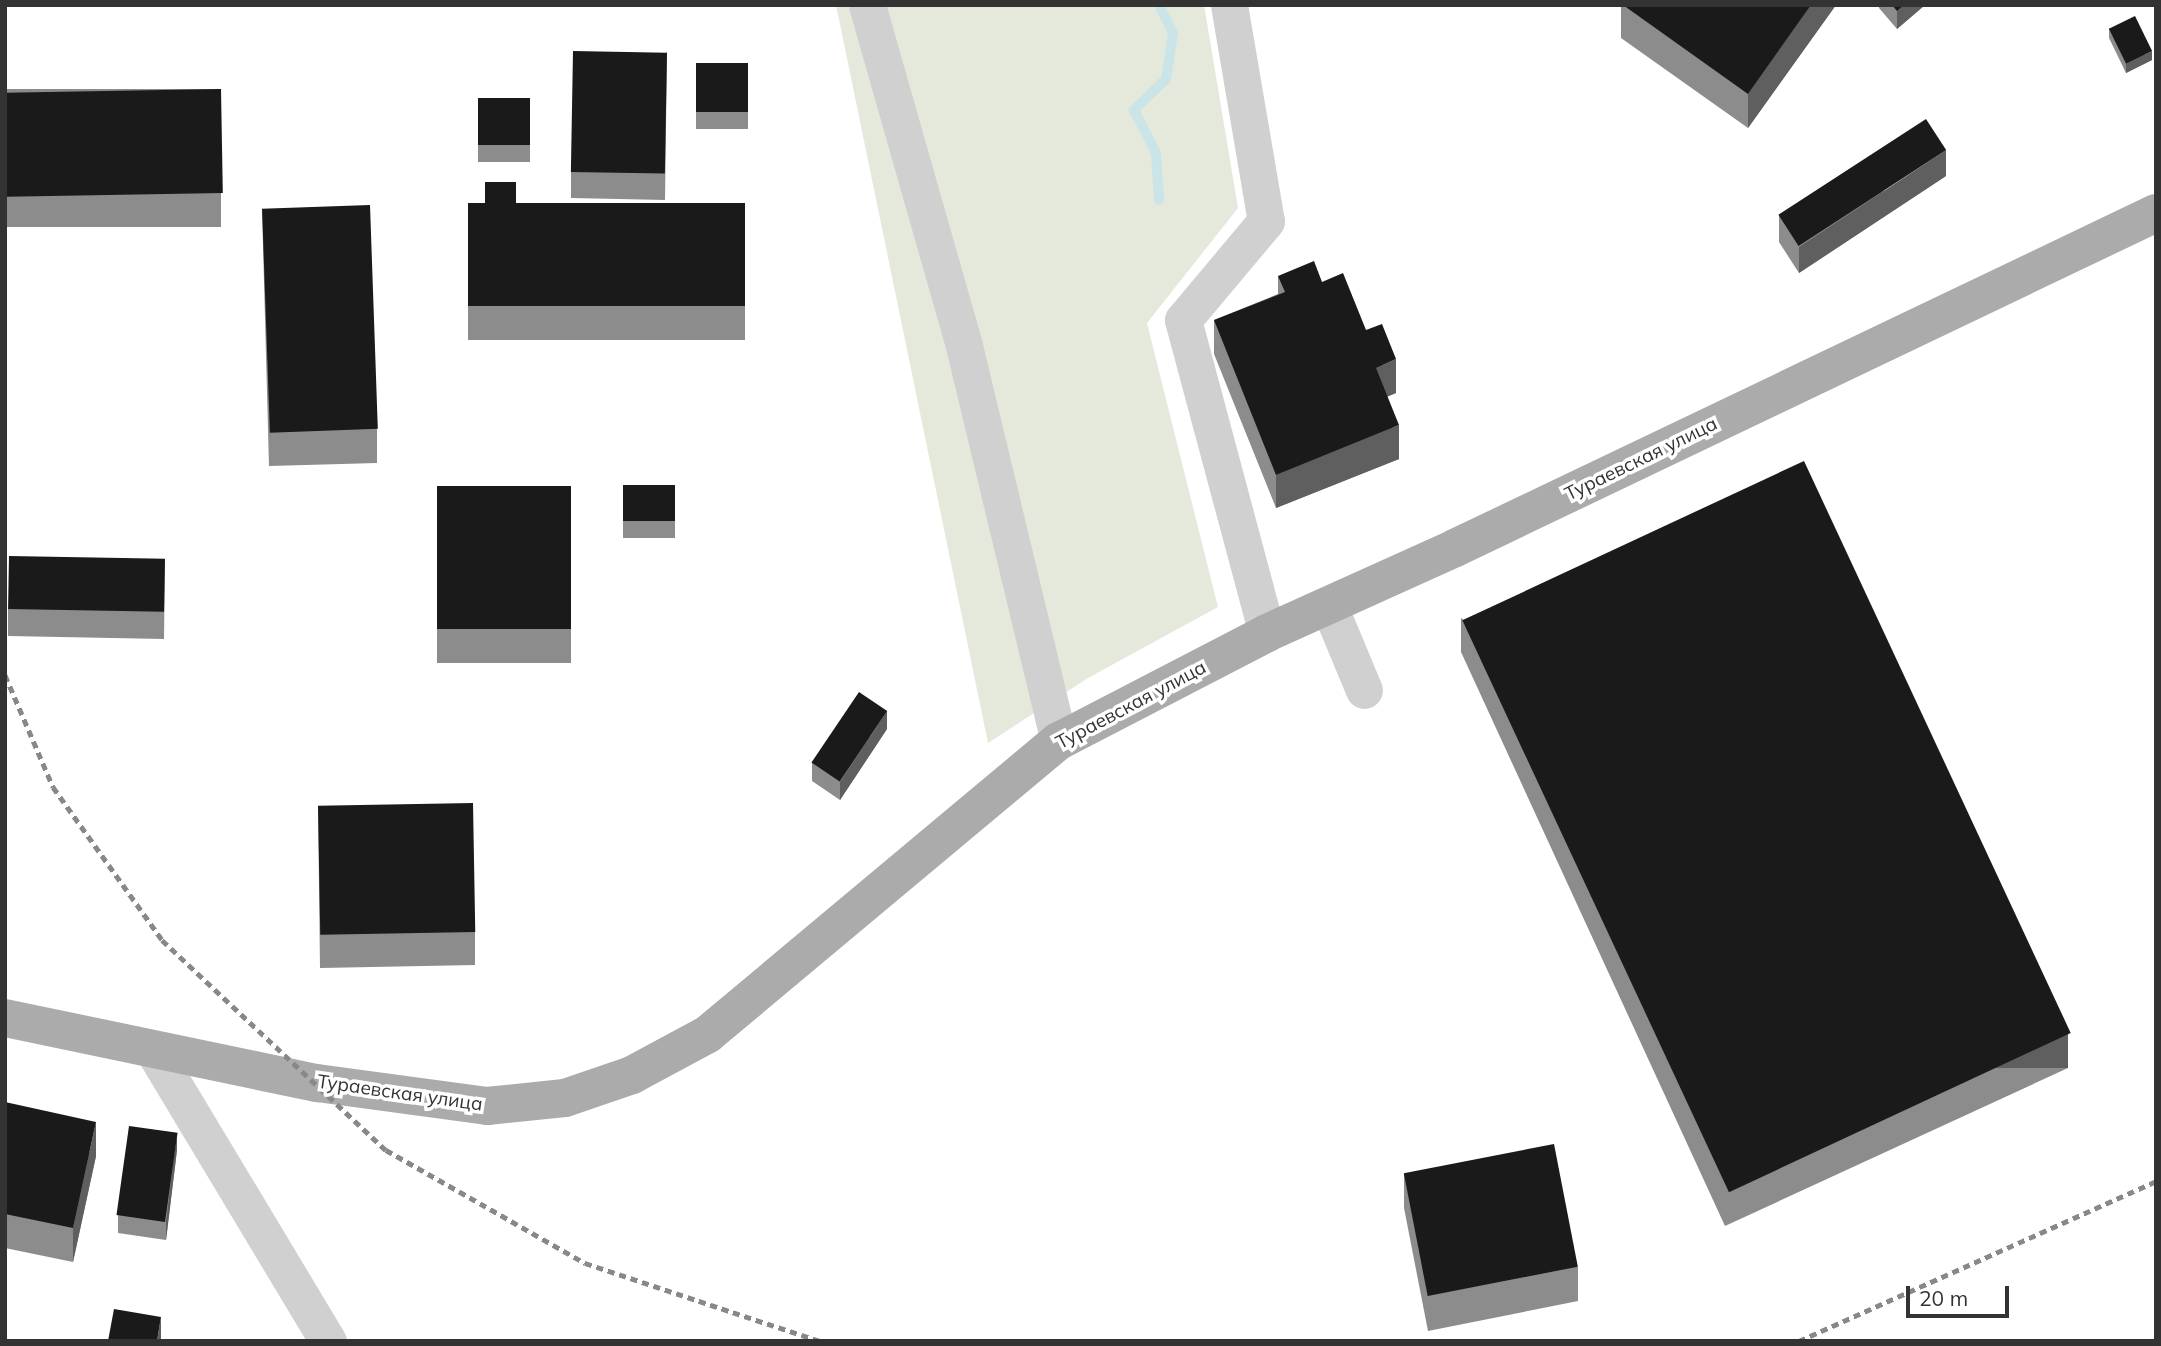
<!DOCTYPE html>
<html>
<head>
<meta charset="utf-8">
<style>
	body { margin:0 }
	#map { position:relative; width:2161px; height:1346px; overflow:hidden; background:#fff; font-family:Mulish,sans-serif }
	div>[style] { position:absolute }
	.green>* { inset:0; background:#e5e9dc }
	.stream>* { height:10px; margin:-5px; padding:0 5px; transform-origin:5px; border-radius:5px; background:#cae4e8 }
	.minor>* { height:37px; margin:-18.5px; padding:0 18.5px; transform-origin:18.5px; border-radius:18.5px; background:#d0d0d0 }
	.major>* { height:38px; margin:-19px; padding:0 19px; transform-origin:19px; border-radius:19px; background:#ababab }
	.rail>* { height:5px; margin-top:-2.5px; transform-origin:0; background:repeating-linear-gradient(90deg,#888 0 7px,transparent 0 12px) }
	.wall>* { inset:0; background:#8c8c8c; transform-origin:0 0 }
	.shaded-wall>* { inset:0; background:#5f5f5f; transform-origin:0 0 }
	.building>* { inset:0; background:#1a1a1a; transform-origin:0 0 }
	span { translate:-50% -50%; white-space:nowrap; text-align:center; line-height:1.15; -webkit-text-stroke:7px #fff; paint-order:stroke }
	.street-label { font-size:19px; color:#333 }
	.frame { position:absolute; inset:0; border:7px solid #333; pointer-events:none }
	.scale { position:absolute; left:1906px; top:1286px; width:103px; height:32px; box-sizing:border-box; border:4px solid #333; border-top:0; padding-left:9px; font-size:21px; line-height:24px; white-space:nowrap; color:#333; -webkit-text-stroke:5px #fff; paint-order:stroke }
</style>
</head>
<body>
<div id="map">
	<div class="green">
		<i style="clip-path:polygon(836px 5px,1204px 5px,1238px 208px,1147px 323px,1218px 607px,1088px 678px,988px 743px)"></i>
	</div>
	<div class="stream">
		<i style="left:1159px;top:5px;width:31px;rotate:63deg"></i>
		<i style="left:1173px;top:33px;width:47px;rotate:98.7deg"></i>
		<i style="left:1166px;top:79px;width:45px;rotate:135.9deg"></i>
		<i style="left:1134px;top:110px;width:48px;rotate:62.9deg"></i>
		<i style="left:1156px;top:153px;width:47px;rotate:86.3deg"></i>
	</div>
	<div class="minor">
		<i style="left:867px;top:5px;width:355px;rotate:74.1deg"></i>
		<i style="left:964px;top:346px;width:406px;rotate:76.5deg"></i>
		<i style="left:1229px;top:5px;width:219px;rotate:80.3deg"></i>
		<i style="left:1266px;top:221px;width:129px;rotate:130deg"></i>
		<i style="left:1183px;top:320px;width:324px;rotate:75deg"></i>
		<i style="left:1329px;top:606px;width:91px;rotate:67.4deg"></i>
		<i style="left:153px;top:1050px;width:340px;rotate:59deg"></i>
	</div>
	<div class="major">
		<i style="left:5px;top:1018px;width:319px;rotate:11.8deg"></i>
		<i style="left:317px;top:1083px;width:172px;rotate:7.7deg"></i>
		<i style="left:487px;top:1106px;width:78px;rotate:-5.9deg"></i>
		<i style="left:565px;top:1098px;width:71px;rotate:-18.9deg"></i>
		<i style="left:632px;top:1075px;width:86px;rotate:-28.3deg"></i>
		<i style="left:708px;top:1034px;width:457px;rotate:-39.9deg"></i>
		<i style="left:1059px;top:741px;width:234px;rotate:-27.4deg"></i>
		<i style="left:1267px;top:633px;width:206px;rotate:-24.3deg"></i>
		<i style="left:1455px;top:548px;width:777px;rotate:-25.54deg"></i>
	</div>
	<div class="rail">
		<i style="left:5px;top:675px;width:122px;rotate:66.8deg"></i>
		<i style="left:53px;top:787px;width:188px;rotate:54.5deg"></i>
		<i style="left:162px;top:940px;width:307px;rotate:43.2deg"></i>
		<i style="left:386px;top:1150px;width:229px;rotate:29.6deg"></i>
		<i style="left:585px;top:1263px;width:247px;rotate:18.4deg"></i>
		<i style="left:1799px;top:1341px;width:391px;rotate:-24.1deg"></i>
	</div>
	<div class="wall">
		<i style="clip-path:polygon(1621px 5px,1836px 5px,1748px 128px,1621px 38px)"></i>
		<i style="clip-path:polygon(1879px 5px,1925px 5px,1897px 29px,1879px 8px)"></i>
		<i style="clip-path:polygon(2109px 28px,2152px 60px,2126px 73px,2109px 38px)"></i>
		<i style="clip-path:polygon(667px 52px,665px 200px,571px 198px,571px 172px)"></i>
		<i style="left:696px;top:63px;width:52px;height:66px"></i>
		<i style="left:221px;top:89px;width:138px;height:216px;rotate:90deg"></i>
		<i style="left:478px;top:98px;width:52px;height:64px"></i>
		<i style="clip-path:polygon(1946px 176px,1799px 273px,1779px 242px,1779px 216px)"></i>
		<i style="left:468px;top:203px;width:277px;height:137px"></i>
		<i style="clip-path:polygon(262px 208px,377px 429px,377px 463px,269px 466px)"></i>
		<i style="clip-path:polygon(1278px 276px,1322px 282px,1366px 330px,1396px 393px,1387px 397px,1399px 459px,1276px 508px,1214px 354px,1214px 320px,1278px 294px)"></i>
		<i style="left:623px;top:485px;width:52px;height:53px"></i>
		<i style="left:571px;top:486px;width:177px;height:134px;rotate:90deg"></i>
		<i style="clip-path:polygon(165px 559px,164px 639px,8px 636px,8px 609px)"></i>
		<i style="clip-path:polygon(1461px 618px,2068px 1068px,1725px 1226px,1461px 652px)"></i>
		<i style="clip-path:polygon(887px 729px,840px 800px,812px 781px,812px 763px)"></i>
		<i style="clip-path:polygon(318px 806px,475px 932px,475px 965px,320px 968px)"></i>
		<i style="clip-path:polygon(5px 1102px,96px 1156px,73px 1262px,5px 1248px)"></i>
		<i style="clip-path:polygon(177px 1150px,166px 1240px,118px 1233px,118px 1215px)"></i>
		<i style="clip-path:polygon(1404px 1174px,1578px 1267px,1578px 1301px,1428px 1331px,1404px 1208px)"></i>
	</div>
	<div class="shaded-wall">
		<i style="clip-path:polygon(1811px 5px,1836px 5px,1748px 128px,1748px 94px)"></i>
		<i style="clip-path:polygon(1904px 5px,1925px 5px,1897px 29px,1897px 11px)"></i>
		<i style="clip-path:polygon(2152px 51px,2152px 60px,2126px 73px,2126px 64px)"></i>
		<i style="clip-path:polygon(1946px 150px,1946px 176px,1799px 273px,1799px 247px)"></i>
		<i style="clip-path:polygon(1396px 359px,1396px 393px,1376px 401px,1376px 368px)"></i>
		<i style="clip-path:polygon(1399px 425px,1399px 459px,1276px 508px,1276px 475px)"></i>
		<i style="clip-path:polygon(887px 711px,887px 729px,840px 800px,840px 782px)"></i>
		<i style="left:2068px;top:1034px;width:34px;height:378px;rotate:90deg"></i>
		<i style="clip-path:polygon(96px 1122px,96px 1156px,73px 1262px,73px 1228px)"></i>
		<i style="clip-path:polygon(177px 1133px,177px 1150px,166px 1240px,166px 1222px)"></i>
		<i style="clip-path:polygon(161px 1317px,161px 1341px,157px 1341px)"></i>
	</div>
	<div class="building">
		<i style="clip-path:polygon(1623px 5px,1811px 5px,1748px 94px)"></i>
		<i style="clip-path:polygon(1892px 5px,1904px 5px,1897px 11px)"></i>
		<i style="left:2135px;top:16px;width:39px;height:29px;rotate:64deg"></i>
		<i style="left:573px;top:51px;width:94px;height:121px;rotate:1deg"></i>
		<i style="left:696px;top:63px;width:52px;height:49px"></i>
		<i style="left:221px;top:89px;width:104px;height:216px;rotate:89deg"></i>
		<i style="left:478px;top:98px;width:52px;height:47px"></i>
		<i style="left:1926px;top:119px;width:37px;height:176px;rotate:57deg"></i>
		<i style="clip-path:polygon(485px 182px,516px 182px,516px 203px,745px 203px,745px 306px,468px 306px,468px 203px,485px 203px)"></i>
		<i style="left:370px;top:205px;width:224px;height:108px;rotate:88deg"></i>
		<i style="clip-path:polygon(1314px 261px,1322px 282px,1343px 273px,1366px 330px,1382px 324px,1396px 359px,1376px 368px,1399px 425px,1276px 475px,1214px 320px,1285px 292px,1278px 276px)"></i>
		<i style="left:1804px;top:461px;width:631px;height:377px;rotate:65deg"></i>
		<i style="left:623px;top:485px;width:52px;height:36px"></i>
		<i style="left:571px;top:486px;width:143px;height:134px;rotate:90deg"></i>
		<i style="left:9px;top:556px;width:156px;height:53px;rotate:1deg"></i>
		<i style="left:859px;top:692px;width:34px;height:85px;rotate:34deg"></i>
		<i style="left:473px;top:803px;width:129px;height:155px;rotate:89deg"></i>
		<i style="clip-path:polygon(5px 1102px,96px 1122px,73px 1228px,5px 1214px)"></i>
		<i style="left:129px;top:1126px;width:49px;height:90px;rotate:8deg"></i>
		<i style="left:1554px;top:1144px;width:125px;height:153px;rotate:79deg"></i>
		<i style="clip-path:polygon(114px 1309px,161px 1317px,157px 1341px,108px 1341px)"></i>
	</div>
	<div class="street-label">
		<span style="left:1641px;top:459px;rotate:-26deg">Тураевская улица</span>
		<span style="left:1131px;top:705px;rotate:-28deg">Тураевская улица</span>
		<span style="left:400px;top:1093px;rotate:8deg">Тураевская улица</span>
	</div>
	<div class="frame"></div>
	<div class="scale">20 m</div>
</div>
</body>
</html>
